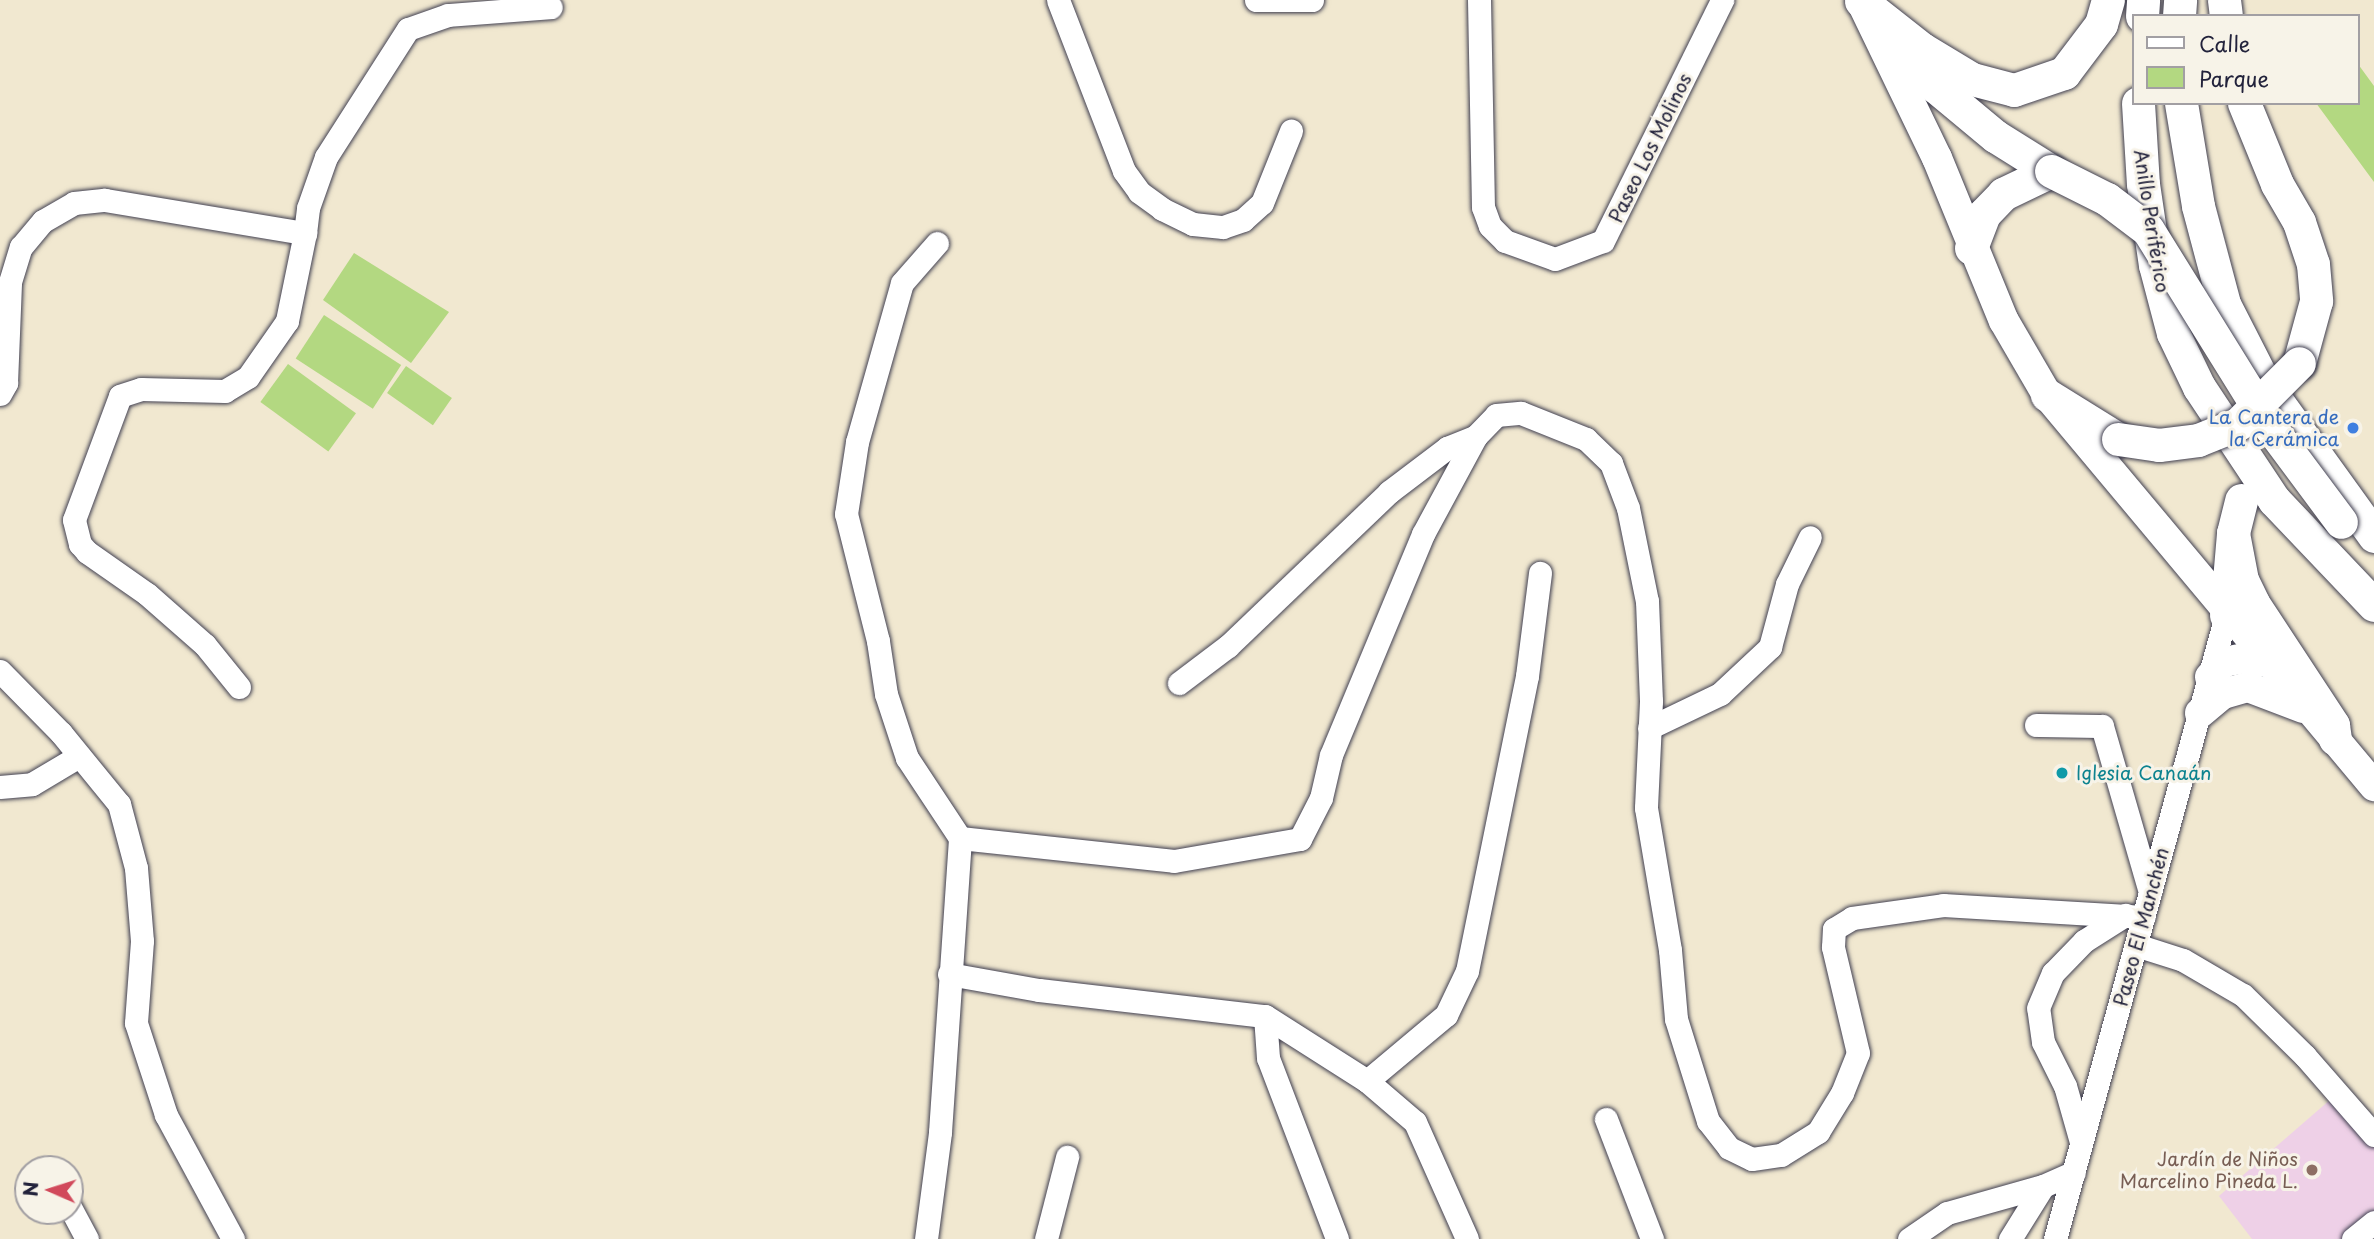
<!DOCTYPE html>
<html>
<head>
<meta charset="utf-8">
<style>
	body { margin:0 }
	#map { position:relative; width:2374px; height:1239px; overflow:hidden; background:#f1e8d0; font-family:"Playpen Sans",sans-serif }
	div>[style] { position:absolute }
	.built>* { inset:0; background:#eed0e7 }
	.green>* { inset:0; background:#b3d881; transform-origin:0 0 }
	.roads { filter:drop-shadow(0 0 2px #414051) drop-shadow(0 0 2px #414051) }
	.minor>* { height:23px; margin:-11.5px; padding:0 11.5px; transform-origin:11.5px; border-radius:11.5px; background:#fff }
	.major>* { height:30px; margin:-15px; padding:0 15px; transform-origin:15px; border-radius:15px; background:#fff }
	.highway>* { height:33px; margin:-16.5px; padding:0 16.5px; transform-origin:16.5px; border-radius:16.5px; background:#fff }
	.bridges { filter:drop-shadow(0 0 2px #414051) drop-shadow(0 0 2px #414051) }
	.highway-bridge>* { height:33px; margin:-16.5px; padding:0 16.5px; transform-origin:16.5px; border-radius:16.5px; background:#fff }
	.dots>* { width:19px; height:19px; translate:-50% -50%; box-sizing:border-box; border:4px solid #f7f3e8; border-radius:50% }
	span { translate:-50% -50%; white-space:nowrap; text-align:center; line-height:1.15; -webkit-text-stroke:6px #f7f3e8; paint-order:stroke }
	.street-label { font-size:19px; color:#22223b }
	.shop-label { font-size:19px; color:#366cbe }
	.right { translate:-100% -50%; text-align:right }
	.culture-label { font-size:19px; color:#0d838f }
	.left { translate:0 -50%; text-align:left }
	.education-label { font-size:19px; color:#785e54 }
	.legend { position:absolute; left:2132px; top:14px; width:228px; height:91px; box-sizing:border-box; background:#f7f3e8; border:2px solid #a29fa3; margin:0; padding:9px 12px; list-style:none; font-size:21px; color:#22223b }
	.legend li { display:flex; align-items:center; gap:14px; height:35px }
	.legend b { width:35px; border:2px solid #a29fa3 }
	.north { position:absolute; left:14px; top:1155px; width:70px; height:70px; box-sizing:border-box; background:#f7f3e8; border:2px solid #a29fa3; border-radius:50%; rotate:273deg; font-size:19px; font-weight:700; line-height:28px; text-align:center; color:#22223b }
	.north::after { content:''; display:block; margin:auto; width:24px; height:32px; background:#d1495b; clip-path:polygon(50% 0,100% 100%,50% 72%,0 100%) }
</style>
</head>
<body>
<div id="map">
	<div class="built">
		<i style="clip-path:polygon(2331px 1099px,2374px 1144px,2374px 1214px,2343px 1239px,2252px 1239px,2219px 1196px)"></i>
	</div>
	<div class="green">
		<i style="clip-path:polygon(2358px 64px,2374px 86px,2374px 182px,2316px 103px,2358px 103px)"></i>
		<i style="clip-path:polygon(354px 253px,449px 312px,411px 363px,323px 300px)"></i>
		<i style="left:324px;top:315px;width:92px;height:52px;rotate:33deg"></i>
		<i style="left:288px;top:364px;width:84px;height:47px;rotate:36deg"></i>
		<i style="left:406px;top:366px;width:56px;height:33px;rotate:35deg"></i>
	</div>
	<div class="roads">
		<div class="minor">
			<i style="left:1058px;top:0;width:183px;rotate:68.9deg"></i>
			<i style="left:1124px;top:171px;width:26px;rotate:54deg"></i>
			<i style="left:1139px;top:192px;width:29px;rotate:36deg"></i>
			<i style="left:1162px;top:209px;width:34px;rotate:26deg"></i>
			<i style="left:1193px;top:224px;width:30px;rotate:6deg"></i>
			<i style="left:1223px;top:227px;width:21px;rotate:-19deg"></i>
			<i style="left:1243px;top:220px;width:25px;rotate:-42deg"></i>
			<i style="left:1262px;top:203px;width:78px;rotate:-68.1deg"></i>
			<i style="left:1256px;top:0;width:56px"></i>
			<i style="left:1479px;top:0;width:207px;rotate:88.9deg"></i>
			<i style="left:1483px;top:207px;width:20px;rotate:70deg"></i>
			<i style="left:1490px;top:226px;width:21px;rotate:45deg"></i>
			<i style="left:1505px;top:241px;width:53px;rotate:19.8deg"></i>
			<i style="left:1555px;top:259px;width:51px;rotate:-20.6deg"></i>
			<i style="left:1603px;top:241px;width:269px;rotate:-63.7deg"></i>
			<i style="left:305px;top:233px;width:25px;rotate:-83deg"></i>
			<i style="left:308px;top:208px;width:54px;rotate:-70.6deg"></i>
			<i style="left:326px;top:157px;width:152px;rotate:-57.4deg"></i>
			<i style="left:408px;top:29px;width:42px;rotate:-19.3deg"></i>
			<i style="left:448px;top:15px;width:103px;rotate:-4.4deg"></i>
			<i style="left:0;top:394px;width:13px;rotate:-61deg"></i>
			<i style="left:6px;top:383px;width:101px;rotate:-87.7deg"></i>
			<i style="left:10px;top:282px;width:37px;rotate:-73deg"></i>
			<i style="left:21px;top:247px;width:34px;rotate:-50deg"></i>
			<i style="left:43px;top:221px;width:36px;rotate:-30deg"></i>
			<i style="left:74px;top:203px;width:31px;rotate:-6deg"></i>
			<i style="left:105px;top:200px;width:203px;rotate:9.4deg"></i>
			<i style="left:305px;top:233px;width:90px;rotate:101.6deg"></i>
			<i style="left:287px;top:321px;width:68px;rotate:124.9deg"></i>
			<i style="left:248px;top:377px;width:27px;rotate:149deg"></i>
			<i style="left:225px;top:391px;width:84px;rotate:-178.6deg"></i>
			<i style="left:141px;top:389px;width:22px;rotate:162deg"></i>
			<i style="left:120px;top:396px;width:132px;rotate:110.4deg"></i>
			<i style="left:74px;top:520px;width:25px;rotate:76deg"></i>
			<i style="left:80px;top:544px;width:11px;rotate:49deg"></i>
			<i style="left:87px;top:552px;width:73px;rotate:35deg"></i>
			<i style="left:147px;top:594px;width:77px;rotate:41.3deg"></i>
			<i style="left:205px;top:645px;width:54px;rotate:51deg"></i>
			<i style="left:0;top:671px;width:87px;rotate:45.5deg"></i>
			<i style="left:61px;top:733px;width:92px;rotate:50.8deg"></i>
			<i style="left:119px;top:804px;width:66px;rotate:75.1deg"></i>
			<i style="left:136px;top:868px;width:73px;rotate:85.3deg"></i>
			<i style="left:142px;top:941px;width:82px;rotate:94.2deg"></i>
			<i style="left:136px;top:1023px;width:97px;rotate:71.9deg"></i>
			<i style="left:166px;top:1115px;width:141px;rotate:61.6deg"></i>
			<i style="left:1179px;top:683px;width:61px;rotate:-37.1deg"></i>
			<i style="left:1228px;top:646px;width:223px;rotate:-43.7deg"></i>
			<i style="left:1389px;top:492px;width:73px;rotate:-37.2deg"></i>
			<i style="left:1447px;top:448px;width:31px;rotate:-22deg"></i>
			<i style="left:2036px;top:725px;width:66px;rotate:0.9deg"></i>
			<i style="left:2102px;top:726px;width:173px;rotate:73.9deg"></i>
			<i style="left:1649px;top:728px;width:79px;rotate:-25.6deg"></i>
			<i style="left:1720px;top:694px;width:69px;rotate:-43.2deg"></i>
			<i style="left:1770px;top:647px;width:65px;rotate:-74.9deg"></i>
			<i style="left:1787px;top:584px;width:52px;rotate:-63.9deg"></i>
			<i style="left:0;top:787px;width:32px;rotate:-5deg"></i>
			<i style="left:32px;top:784px;width:55px;rotate:-30.8deg"></i>
			<i style="left:960px;top:838px;width:215px;rotate:6.1deg"></i>
			<i style="left:1174px;top:861px;width:128px;rotate:-9.9deg"></i>
			<i style="left:1300px;top:839px;width:46px;rotate:-62.9deg"></i>
			<i style="left:1321px;top:798px;width:44px;rotate:-76.9deg"></i>
			<i style="left:1331px;top:755px;width:239px;rotate:-67.4deg"></i>
			<i style="left:1423px;top:534px;width:111px;rotate:-61.6deg"></i>
			<i style="left:1476px;top:436px;width:29px;rotate:-46deg"></i>
			<i style="left:1496px;top:415px;width:25px;rotate:-5deg"></i>
			<i style="left:1521px;top:413px;width:70px;rotate:21.8deg"></i>
			<i style="left:1586px;top:439px;width:35px;rotate:44deg"></i>
			<i style="left:1611px;top:463px;width:48px;rotate:69.3deg"></i>
			<i style="left:1628px;top:508px;width:95px;rotate:78.5deg"></i>
			<i style="left:1647px;top:601px;width:100px;rotate:87.7deg"></i>
			<i style="left:1651px;top:701px;width:107px;rotate:92.7deg"></i>
			<i style="left:1646px;top:808px;width:144px;rotate:80.4deg"></i>
			<i style="left:1670px;top:950px;width:69px;rotate:85deg"></i>
			<i style="left:1676px;top:1019px;width:107px;rotate:72.6deg"></i>
			<i style="left:1708px;top:1121px;width:34px;rotate:52deg"></i>
			<i style="left:1729px;top:1148px;width:25px;rotate:26deg"></i>
			<i style="left:1752px;top:1159px;width:29px;rotate:-8deg"></i>
			<i style="left:1781px;top:1155px;width:44px;rotate:-31.9deg"></i>
			<i style="left:1818px;top:1132px;width:46px;rotate:-58.4deg"></i>
			<i style="left:1842px;top:1093px;width:43px;rotate:-68.2deg"></i>
			<i style="left:1858px;top:1053px;width:109px;rotate:-103.3deg"></i>
			<i style="left:1833px;top:947px;width:18px;rotate:-87deg"></i>
			<i style="left:1834px;top:929px;width:21px;rotate:-31deg"></i>
			<i style="left:1852px;top:918px;width:92px;rotate:-8.1deg"></i>
			<i style="left:1943px;top:905px;width:201px;rotate:3.4deg"></i>
			<i style="left:2136px;top:945px;width:49px;rotate:17.7deg"></i>
			<i style="left:2183px;top:960px;width:69px;rotate:30.3deg"></i>
			<i style="left:2243px;top:995px;width:87px;rotate:44.5deg"></i>
			<i style="left:2305px;top:1056px;width:105px;rotate:48.9deg"></i>
			<i style="left:949px;top:974px;width:91px;rotate:10.1deg"></i>
			<i style="left:1039px;top:990px;width:227px;rotate:6.6deg"></i>
			<i style="left:1265px;top:1016px;width:121px;rotate:32.5deg"></i>
			<i style="left:1367px;top:1081px;width:63px;rotate:40.5deg"></i>
			<i style="left:1415px;top:1122px;width:128px;rotate:66deg"></i>
			<i style="left:1265px;top:1016px;width:42px;rotate:85.9deg"></i>
			<i style="left:1268px;top:1058px;width:194px;rotate:69.1deg"></i>
			<i style="left:1367px;top:1081px;width:103px;rotate:-39.9deg"></i>
			<i style="left:1446px;top:1015px;width:49px;rotate:-64.5deg"></i>
			<i style="left:1467px;top:971px;width:301px;rotate:-78.5deg"></i>
			<i style="left:1527px;top:676px;width:104px;rotate:-82.8deg"></i>
			<i style="left:1606px;top:1119px;width:129px;rotate:69deg"></i>
			<i style="left:2081px;top:1142px;width:58px;rotate:-105.9deg"></i>
			<i style="left:2065px;top:1086px;width:49px;rotate:-116.6deg"></i>
			<i style="left:2043px;top:1042px;width:34px;rotate:-98deg"></i>
			<i style="left:2038px;top:1008px;width:38px;rotate:-67deg"></i>
			<i style="left:2053px;top:973px;width:45px;rotate:-45.9deg"></i>
			<i style="left:2084px;top:941px;width:49px;rotate:-32.4deg"></i>
			<i style="left:70px;top:1207px;width:36px;rotate:62deg"></i>
			<i style="left:926px;top:1239px;width:108px;rotate:-82.5deg"></i>
			<i style="left:940px;top:1132px;width:295px;rotate:-86.1deg"></i>
			<i style="left:960px;top:838px;width:96px;rotate:-123.5deg"></i>
			<i style="left:907px;top:758px;width:67px;rotate:-108.2deg"></i>
			<i style="left:886px;top:694px;width:54px;rotate:-98.6deg"></i>
			<i style="left:878px;top:641px;width:131px;rotate:-104.1deg"></i>
			<i style="left:846px;top:514px;width:73px;rotate:-81.3deg"></i>
			<i style="left:857px;top:442px;width:165px;rotate:-74.2deg"></i>
			<i style="left:902px;top:283px;width:53px;rotate:-48.8deg"></i>
			<i style="left:1046px;top:1239px;width:85px;rotate:-75.6deg"></i>
			<i style="left:1909px;top:1239px;width:46px;rotate:-34.4deg"></i>
			<i style="left:1947px;top:1213px;width:100px;rotate:-15.7deg"></i>
			<i style="left:2043px;top:1186px;width:34px;rotate:-24deg"></i>
			<i style="left:2010px;top:1239px;width:62px;rotate:-58.1deg"></i>
			<i style="left:2055px;top:1239px;width:647px;rotate:-74.67deg"></i>
			<i style="left:2353px;top:1239px;width:27px;rotate:-39deg"></i>
		</div>
		<div class="major">
			<i style="left:1862px;top:3px;width:172px;rotate:64.2deg"></i>
			<i style="left:1937px;top:158px;width:176px;rotate:67.7deg"></i>
			<i style="left:2004px;top:321px;width:86px;rotate:59.8deg"></i>
			<i style="left:2047px;top:395px;width:510px;rotate:50.09deg"></i>
			<i style="left:2210px;top:677px;width:21px;rotate:-47deg"></i>
			<i style="left:2224px;top:662px;width:21px;rotate:-11deg"></i>
			<i style="left:2245px;top:658px;width:25px;rotate:11deg"></i>
			<i style="left:2200px;top:713px;width:30px;rotate:-40deg"></i>
			<i style="left:2223px;top:694px;width:26px;rotate:-16deg"></i>
			<i style="left:2248px;top:687px;width:59px;rotate:20.9deg"></i>
		</div>
		<div class="highway">
			<i style="left:2224px;top:0;width:16px;rotate:83deg"></i>
			<i style="left:1861px;top:1px;width:78px;rotate:38.2deg"></i>
			<i style="left:1922px;top:49px;width:58px;rotate:31deg"></i>
			<i style="left:1972px;top:79px;width:43px;rotate:14.7deg"></i>
			<i style="left:2014px;top:90px;width:53px;rotate:-18.8deg"></i>
			<i style="left:2064px;top:73px;width:61px;rotate:-52.9deg"></i>
			<i style="left:2101px;top:24px;width:25px;rotate:-74deg"></i>
			<i style="left:2142px;top:16px;width:16px;rotate:-86deg"></i>
			<i style="left:2179px;top:16px;width:16px;rotate:-86deg"></i>
			<i style="left:1902px;top:48px;width:52px;rotate:48.9deg"></i>
			<i style="left:1936px;top:87px;width:77px;rotate:39.7deg"></i>
			<i style="left:1995px;top:136px;width:66px;rotate:32deg"></i>
			<i style="left:2138px;top:103px;width:81px;rotate:86.5deg"></i>
			<i style="left:2143px;top:184px;width:82px;rotate:81.6deg"></i>
			<i style="left:2155px;top:265px;width:70px;rotate:75.2deg"></i>
			<i style="left:2173px;top:333px;width:60px;rotate:64.3deg"></i>
			<i style="left:2199px;top:387px;width:136px;rotate:56.4deg"></i>
			<i style="left:2274px;top:500px;width:145px;rotate:46.4deg"></i>
			<i style="left:2181px;top:103px;width:104px;rotate:80.6deg"></i>
			<i style="left:2198px;top:206px;width:101px;rotate:75.1deg"></i>
			<i style="left:2224px;top:304px;width:92px;rotate:62.9deg"></i>
			<i style="left:2266px;top:386px;width:185px;rotate:54.2deg"></i>
			<i style="left:2244px;top:103px;width:87px;rotate:67.8deg"></i>
			<i style="left:2277px;top:184px;width:44px;rotate:59.9deg"></i>
			<i style="left:2299px;top:222px;width:44px;rotate:71.6deg"></i>
			<i style="left:2313px;top:264px;width:37px;rotate:85deg"></i>
			<i style="left:2316px;top:301px;width:64px;rotate:105.3deg"></i>
			<i style="left:1971px;top:248px;width:36px;rotate:-69deg"></i>
			<i style="left:1984px;top:214px;width:28px;rotate:-46deg"></i>
			<i style="left:2003px;top:194px;width:53px;rotate:-25.6deg"></i>
			<i style="left:2047px;top:395px;width:84px;rotate:31.8deg"></i>
			<i style="left:2233px;top:533px;width:48px;rotate:79.2deg"></i>
			<i style="left:2242px;top:580px;width:25px;rotate:64deg"></i>
			<i style="left:2253px;top:603px;width:146px;rotate:56.7deg"></i>
			<i style="left:2333px;top:725px;width:14px;rotate:82deg"></i>
			<i style="left:2226px;top:615px;width:82px;rotate:-85.1deg"></i>
			<i style="left:2233px;top:533px;width:34px;rotate:-76deg"></i>
		</div>
	</div>
	<div class="bridges">
		<div class="highway-bridge">
			<i style="left:2051px;top:171px;width:63px;rotate:26.6deg"></i>
			<i style="left:2107px;top:199px;width:51px;rotate:37.1deg"></i>
			<i style="left:2148px;top:230px;width:233px;rotate:58.2deg"></i>
			<i style="left:2271px;top:428px;width:117px;rotate:53.3deg"></i>
			<i style="left:2118px;top:439px;width:41px;rotate:8.3deg"></i>
			<i style="left:2159px;top:445px;width:39px;rotate:-7deg"></i>
			<i style="left:2198px;top:440px;width:43px;rotate:-21.8deg"></i>
			<i style="left:2238px;top:424px;width:86px;rotate:-45deg"></i>
		</div>
	</div>
	<div class="dots">
		<i style="left:2353px;top:428px;background:#3f7fe0"></i>
		<i style="left:2062px;top:773px;background:#0f9aa8"></i>
		<i style="left:2312px;top:1170px;background:#8d6e63"></i>
	</div>
	<div class="street-label">
		<span style="left:1650px;top:148px;rotate:-64deg">Paseo Los Molinos</span>
		<span style="left:2152px;top:221px;rotate:81deg">Anillo Periférico</span>
		<span style="left:2141px;top:927px;rotate:-75deg">Paseo El Manchén</span>
	</div>
	<div class="shop-label">
		<span class="right" style="left:2339px;top:428px">La Cantera de<br>la Cerámica</span>
	</div>
	<div class="culture-label">
		<span class="left" style="left:2076px;top:773px">Iglesia Canaán</span>
	</div>
	<div class="education-label">
		<span class="right" style="left:2298px;top:1170px">Jardín de Niños<br>Marcelino Pineda L.</span>
	</div>
	<ul class="legend">
	<li><b style="height:9px;background:#fff"></b>Calle</li>
	<li><b style="height:19px;background:#b3d881"></b>Parque</li>
	</ul>
	<div class="north">N</div>
</div>
</body>
</html>
